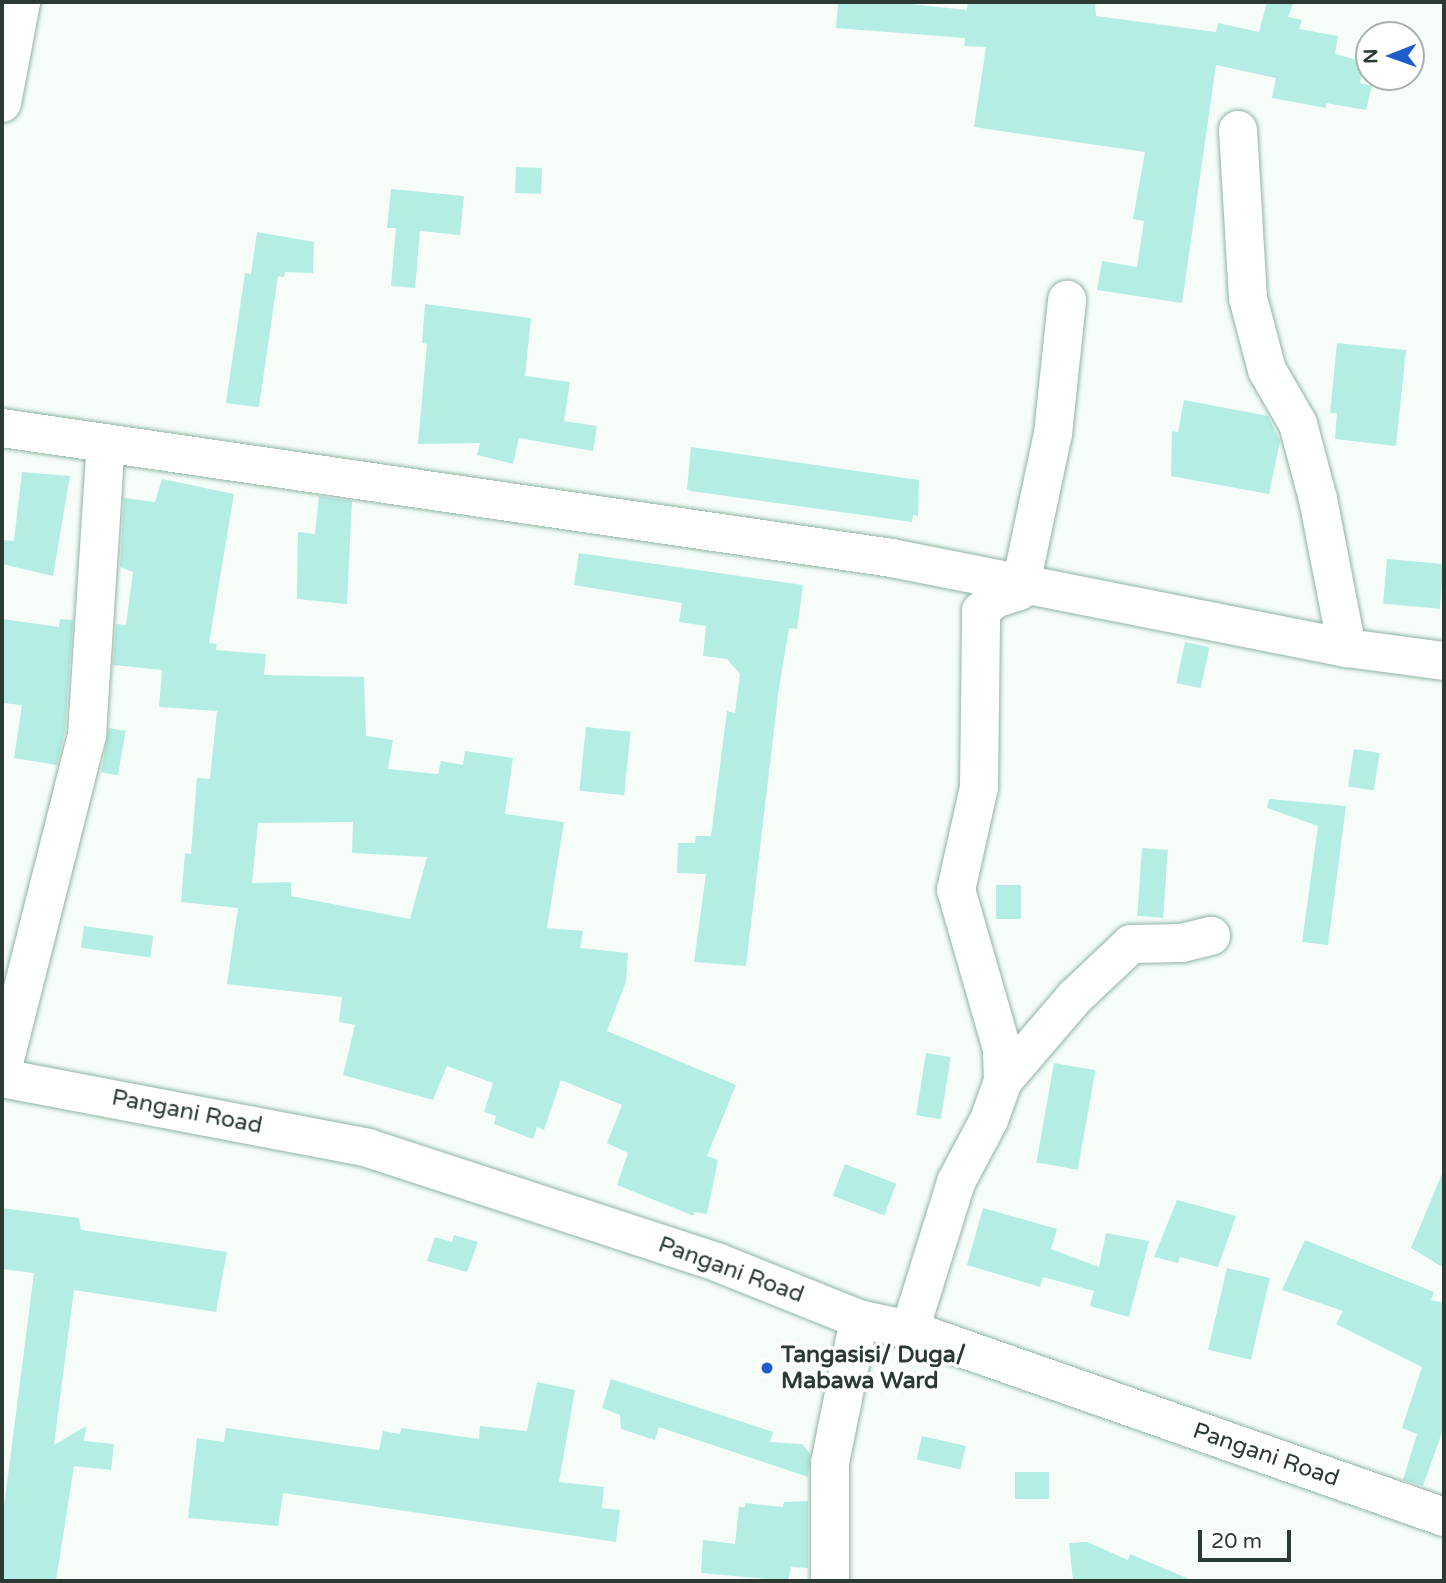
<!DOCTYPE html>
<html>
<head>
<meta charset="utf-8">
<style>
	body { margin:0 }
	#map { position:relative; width:1446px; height:1583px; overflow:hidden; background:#f6fdf9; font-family:"Varela Round",sans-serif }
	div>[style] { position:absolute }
	.building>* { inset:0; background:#b4ede3; transform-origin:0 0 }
	.roads { filter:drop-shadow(0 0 2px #8fb4a2) drop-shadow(0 0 2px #8fb4a2) }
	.minor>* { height:38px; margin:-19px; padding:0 19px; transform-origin:19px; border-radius:19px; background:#fff }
	.major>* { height:38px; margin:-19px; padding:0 19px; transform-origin:19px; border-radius:19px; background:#fff }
	.dots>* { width:19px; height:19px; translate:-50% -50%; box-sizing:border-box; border:4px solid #fff; border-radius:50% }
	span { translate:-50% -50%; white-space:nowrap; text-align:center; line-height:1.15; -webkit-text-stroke:7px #fff; paint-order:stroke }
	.street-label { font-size:23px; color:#2b3a32 }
	.poi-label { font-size:23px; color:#2b3a32; font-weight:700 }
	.left { translate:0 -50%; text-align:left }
	.frame { position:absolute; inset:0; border:4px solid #2b3a32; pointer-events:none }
	.north { position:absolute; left:1355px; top:21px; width:70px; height:70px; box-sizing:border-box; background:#fff; border:2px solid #aab0ad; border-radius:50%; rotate:269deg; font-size:19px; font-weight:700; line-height:28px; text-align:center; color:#2b3a32 }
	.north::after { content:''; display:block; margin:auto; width:24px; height:32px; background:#1d5eca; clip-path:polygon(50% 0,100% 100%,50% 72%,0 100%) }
	.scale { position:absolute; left:1198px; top:1530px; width:93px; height:32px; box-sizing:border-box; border:4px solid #2b3a32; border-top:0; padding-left:9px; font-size:21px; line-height:24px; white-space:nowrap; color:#2b3a32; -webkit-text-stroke:5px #fff; paint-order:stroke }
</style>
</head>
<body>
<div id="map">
	<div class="building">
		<i style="clip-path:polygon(838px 2px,891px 2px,967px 10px,968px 2px,1095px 2px,1096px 16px,1216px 32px,1218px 23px,1259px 32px,1267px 2px,1294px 2px,1288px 17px,1302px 20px,1299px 29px,1338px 36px,1335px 54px,1365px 62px,1360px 83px,1372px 86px,1366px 110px,1326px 103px,1326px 108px,1272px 98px,1276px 78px,1216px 65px,1182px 303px,1097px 290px,1102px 261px,1137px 267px,1144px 221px,1133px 219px,1145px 152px,974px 127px,986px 47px,964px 46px,965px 38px,836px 28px)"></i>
		<i style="left:516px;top:167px;width:26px;height:26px;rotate:2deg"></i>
		<i style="clip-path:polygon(391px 189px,464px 196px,460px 235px,420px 231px,415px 288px,391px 286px,396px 228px,387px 228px)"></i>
		<i style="clip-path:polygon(257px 232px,314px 242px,313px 273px,285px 272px,284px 277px,278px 276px,259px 407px,226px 403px,245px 273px,251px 274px)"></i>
		<i style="clip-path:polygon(425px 304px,531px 318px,525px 376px,570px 382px,564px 421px,597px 426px,593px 451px,519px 438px,513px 464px,477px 455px,480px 443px,418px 444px,427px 344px,422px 343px)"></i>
		<i style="clip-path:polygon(1337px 343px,1406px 350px,1396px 446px,1335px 439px,1337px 413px,1330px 413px)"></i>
		<i style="clip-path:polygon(1184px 400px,1268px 416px,1280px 441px,1269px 494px,1171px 476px,1172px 431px,1178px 432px)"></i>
		<i style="clip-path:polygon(691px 447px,919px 480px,918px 516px,913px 515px,912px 522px,691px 491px,687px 489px)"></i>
		<i style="clip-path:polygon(22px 472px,70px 476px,53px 576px,2px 564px,2px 540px,14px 541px)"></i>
		<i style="clip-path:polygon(evenodd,162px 479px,234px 494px,209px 643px,217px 644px,216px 650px,266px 654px,264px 675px,364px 677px,366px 736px,393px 740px,388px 769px,438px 774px,441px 761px,463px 765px,465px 751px,513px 758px,505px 814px,564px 822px,547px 928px,583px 931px,580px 948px,628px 953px,626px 982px,607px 1031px,736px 1085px,707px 1156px,718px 1160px,707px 1214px,694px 1212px,694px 1216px,617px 1185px,628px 1153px,607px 1143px,622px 1105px,561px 1080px,544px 1130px,537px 1127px,533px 1139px,494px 1124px,496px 1116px,484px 1112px,493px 1083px,447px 1066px,433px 1100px,343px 1075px,355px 1025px,339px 1022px,342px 997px,227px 984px,238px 908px,181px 902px,185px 853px,191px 854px,197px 778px,210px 779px,217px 711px,159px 707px,162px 670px,113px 665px,116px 624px,126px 625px,133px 572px,120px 567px,124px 498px,155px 502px,162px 479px,353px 822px,352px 853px,427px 857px,410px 919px,291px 896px,291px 882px,252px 883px,258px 823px,353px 822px)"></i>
		<i style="clip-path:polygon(319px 496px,352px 501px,347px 604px,297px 599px,298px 532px,315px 534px)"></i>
		<i style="clip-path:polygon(579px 553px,803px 585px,797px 629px,789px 628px,779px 688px,746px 966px,694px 962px,706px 874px,677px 873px,678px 843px,695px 843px,696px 836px,711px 836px,727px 711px,735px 713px,740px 674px,727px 659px,703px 656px,706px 626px,679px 622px,682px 603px,574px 585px)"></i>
		<i style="left:1387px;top:559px;width:57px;height:45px;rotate:5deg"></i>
		<i style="clip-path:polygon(2px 619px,59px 627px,60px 619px,73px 620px,65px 731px,57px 765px,14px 758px,22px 705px,2px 703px)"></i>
		<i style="left:1185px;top:642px;width:25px;height:42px;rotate:12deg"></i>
		<i style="left:586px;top:727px;width:45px;height:64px;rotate:6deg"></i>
		<i style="left:109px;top:728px;width:17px;height:45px;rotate:10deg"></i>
		<i style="left:1354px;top:749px;width:26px;height:38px;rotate:9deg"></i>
		<i style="clip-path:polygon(1269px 799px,1346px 806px,1328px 945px,1302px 942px,1318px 826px,1267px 808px)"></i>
		<i style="left:1142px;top:848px;width:26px;height:68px;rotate:4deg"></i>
		<i style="left:996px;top:885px;width:25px;height:34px"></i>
		<i style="left:84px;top:926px;width:70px;height:22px;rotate:8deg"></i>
		<i style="left:926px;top:1053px;width:25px;height:63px;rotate:9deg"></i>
		<i style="left:1054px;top:1063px;width:42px;height:101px;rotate:10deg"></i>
		<i style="left:845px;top:1164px;width:55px;height:34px;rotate:21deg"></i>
		<i style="clip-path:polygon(1444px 1169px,1444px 1268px,1411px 1248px)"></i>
		<i style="clip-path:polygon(1177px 1200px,1236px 1216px,1218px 1267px,1180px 1257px,1178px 1263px,1154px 1257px)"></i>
		<i style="clip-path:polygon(2px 1208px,79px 1218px,81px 1230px,227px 1252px,216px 1312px,74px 1290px,54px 1445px,86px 1426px,84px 1441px,114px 1444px,111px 1470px,74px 1466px,56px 1581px,2px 1581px,2px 1522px,34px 1273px,2px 1269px)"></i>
		<i style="clip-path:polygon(983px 1208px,1057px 1229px,1051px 1249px,1099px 1267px,1106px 1233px,1149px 1241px,1129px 1317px,1090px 1306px,1094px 1291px,1043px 1277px,1040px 1287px,967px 1265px)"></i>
		<i style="clip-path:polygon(454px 1235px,478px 1242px,467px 1272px,427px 1261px,435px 1237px,452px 1242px)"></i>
		<i style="clip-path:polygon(1305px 1240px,1434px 1292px,1431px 1300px,1444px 1303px,1444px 1427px,1423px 1486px,1403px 1480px,1417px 1434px,1402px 1428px,1422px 1367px,1336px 1324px,1343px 1311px,1282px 1290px)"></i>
		<i style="left:1227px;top:1268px;width:44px;height:84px;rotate:13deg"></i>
		<i style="clip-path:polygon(611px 1379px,773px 1432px,770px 1442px,802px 1444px,810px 1454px,808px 1477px,659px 1427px,655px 1440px,621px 1429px,620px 1415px,602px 1408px)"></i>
		<i style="clip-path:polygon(537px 1382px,575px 1390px,559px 1482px,604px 1487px,602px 1508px,620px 1510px,616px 1542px,283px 1493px,278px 1526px,188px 1518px,197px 1438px,224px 1442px,226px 1428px,379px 1450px,383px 1431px,400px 1434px,401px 1428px,479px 1439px,480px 1426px,527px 1431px)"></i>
		<i style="left:922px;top:1436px;width:45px;height:24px;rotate:13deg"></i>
		<i style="left:1049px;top:1472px;width:27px;height:34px;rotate:90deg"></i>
		<i style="clip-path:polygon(808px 1501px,808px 1568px,791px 1567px,788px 1581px,701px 1573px,703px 1540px,735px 1544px,739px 1507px,745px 1507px,745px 1503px,783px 1507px,784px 1502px)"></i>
		<i style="clip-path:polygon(1087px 1542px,1128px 1560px,1130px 1554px,1194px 1581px,1073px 1581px,1069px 1543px)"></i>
	</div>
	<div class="roads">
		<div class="minor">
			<i style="left:2px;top:103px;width:103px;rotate:-79.3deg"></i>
			<i style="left:1238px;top:130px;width:168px;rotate:86.6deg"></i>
			<i style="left:1248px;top:298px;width:74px;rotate:75.2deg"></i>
			<i style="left:1267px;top:370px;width:62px;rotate:60.1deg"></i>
			<i style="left:1298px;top:424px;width:78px;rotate:75.1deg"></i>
			<i style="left:1318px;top:499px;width:152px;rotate:79deg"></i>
			<i style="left:2px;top:428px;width:899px;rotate:8.31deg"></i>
			<i style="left:892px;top:558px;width:464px;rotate:11.2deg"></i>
			<i style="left:1347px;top:648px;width:98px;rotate:7.6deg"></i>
			<i style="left:2px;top:1071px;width:348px;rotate:-75.8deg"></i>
			<i style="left:87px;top:734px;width:291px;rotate:-86.3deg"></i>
			<i style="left:1003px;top:1081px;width:111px;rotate:-49.4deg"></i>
			<i style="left:1075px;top:997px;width:77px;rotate:-43.4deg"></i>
			<i style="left:1131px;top:944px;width:51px;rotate:-1.1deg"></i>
			<i style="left:1182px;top:943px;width:30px;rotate:-14deg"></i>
			<i style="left:910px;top:1330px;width:155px;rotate:-72.7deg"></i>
			<i style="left:956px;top:1182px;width:70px;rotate:-62deg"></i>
			<i style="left:989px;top:1120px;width:41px;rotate:-70.3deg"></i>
			<i style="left:1003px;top:1081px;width:32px;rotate:-92deg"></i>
			<i style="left:1002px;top:1049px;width:166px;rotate:-106.1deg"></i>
			<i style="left:956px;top:890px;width:106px;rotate:-77.4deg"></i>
			<i style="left:979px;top:787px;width:176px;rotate:-89.3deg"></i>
			<i style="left:981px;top:611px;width:18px;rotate:-41deg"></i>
			<i style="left:995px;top:599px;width:25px;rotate:-18deg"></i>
			<i style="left:1019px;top:591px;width:7px;rotate:-74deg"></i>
			<i style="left:1021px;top:584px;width:153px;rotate:-78deg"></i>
			<i style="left:1053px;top:434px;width:135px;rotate:-84deg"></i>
			<i style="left:830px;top:1581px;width:118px;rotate:-90deg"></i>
			<i style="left:830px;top:1463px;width:147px;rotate:-78.6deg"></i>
		</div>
		<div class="major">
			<i style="left:2px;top:1078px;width:373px;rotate:10.8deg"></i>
			<i style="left:368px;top:1148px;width:369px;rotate:18.1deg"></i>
			<i style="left:719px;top:1263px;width:151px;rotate:21.8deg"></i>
			<i style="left:859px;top:1319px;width:52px;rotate:12.2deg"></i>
			<i style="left:910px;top:1330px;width:566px;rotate:19.3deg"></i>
		</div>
	</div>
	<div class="dots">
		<i style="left:767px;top:1368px;background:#1d5eca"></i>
	</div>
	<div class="street-label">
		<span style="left:187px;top:1112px;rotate:11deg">Pangani Road</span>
		<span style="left:731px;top:1270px;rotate:20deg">Pangani Road</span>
		<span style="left:1266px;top:1455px;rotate:19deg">Pangani Road</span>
	</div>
	<div class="poi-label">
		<span class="left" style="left:781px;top:1368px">Tangasisi/ Duga/<br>Mabawa Ward</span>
	</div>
	<div class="frame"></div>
	<div class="north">N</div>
	<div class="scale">20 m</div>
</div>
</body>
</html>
